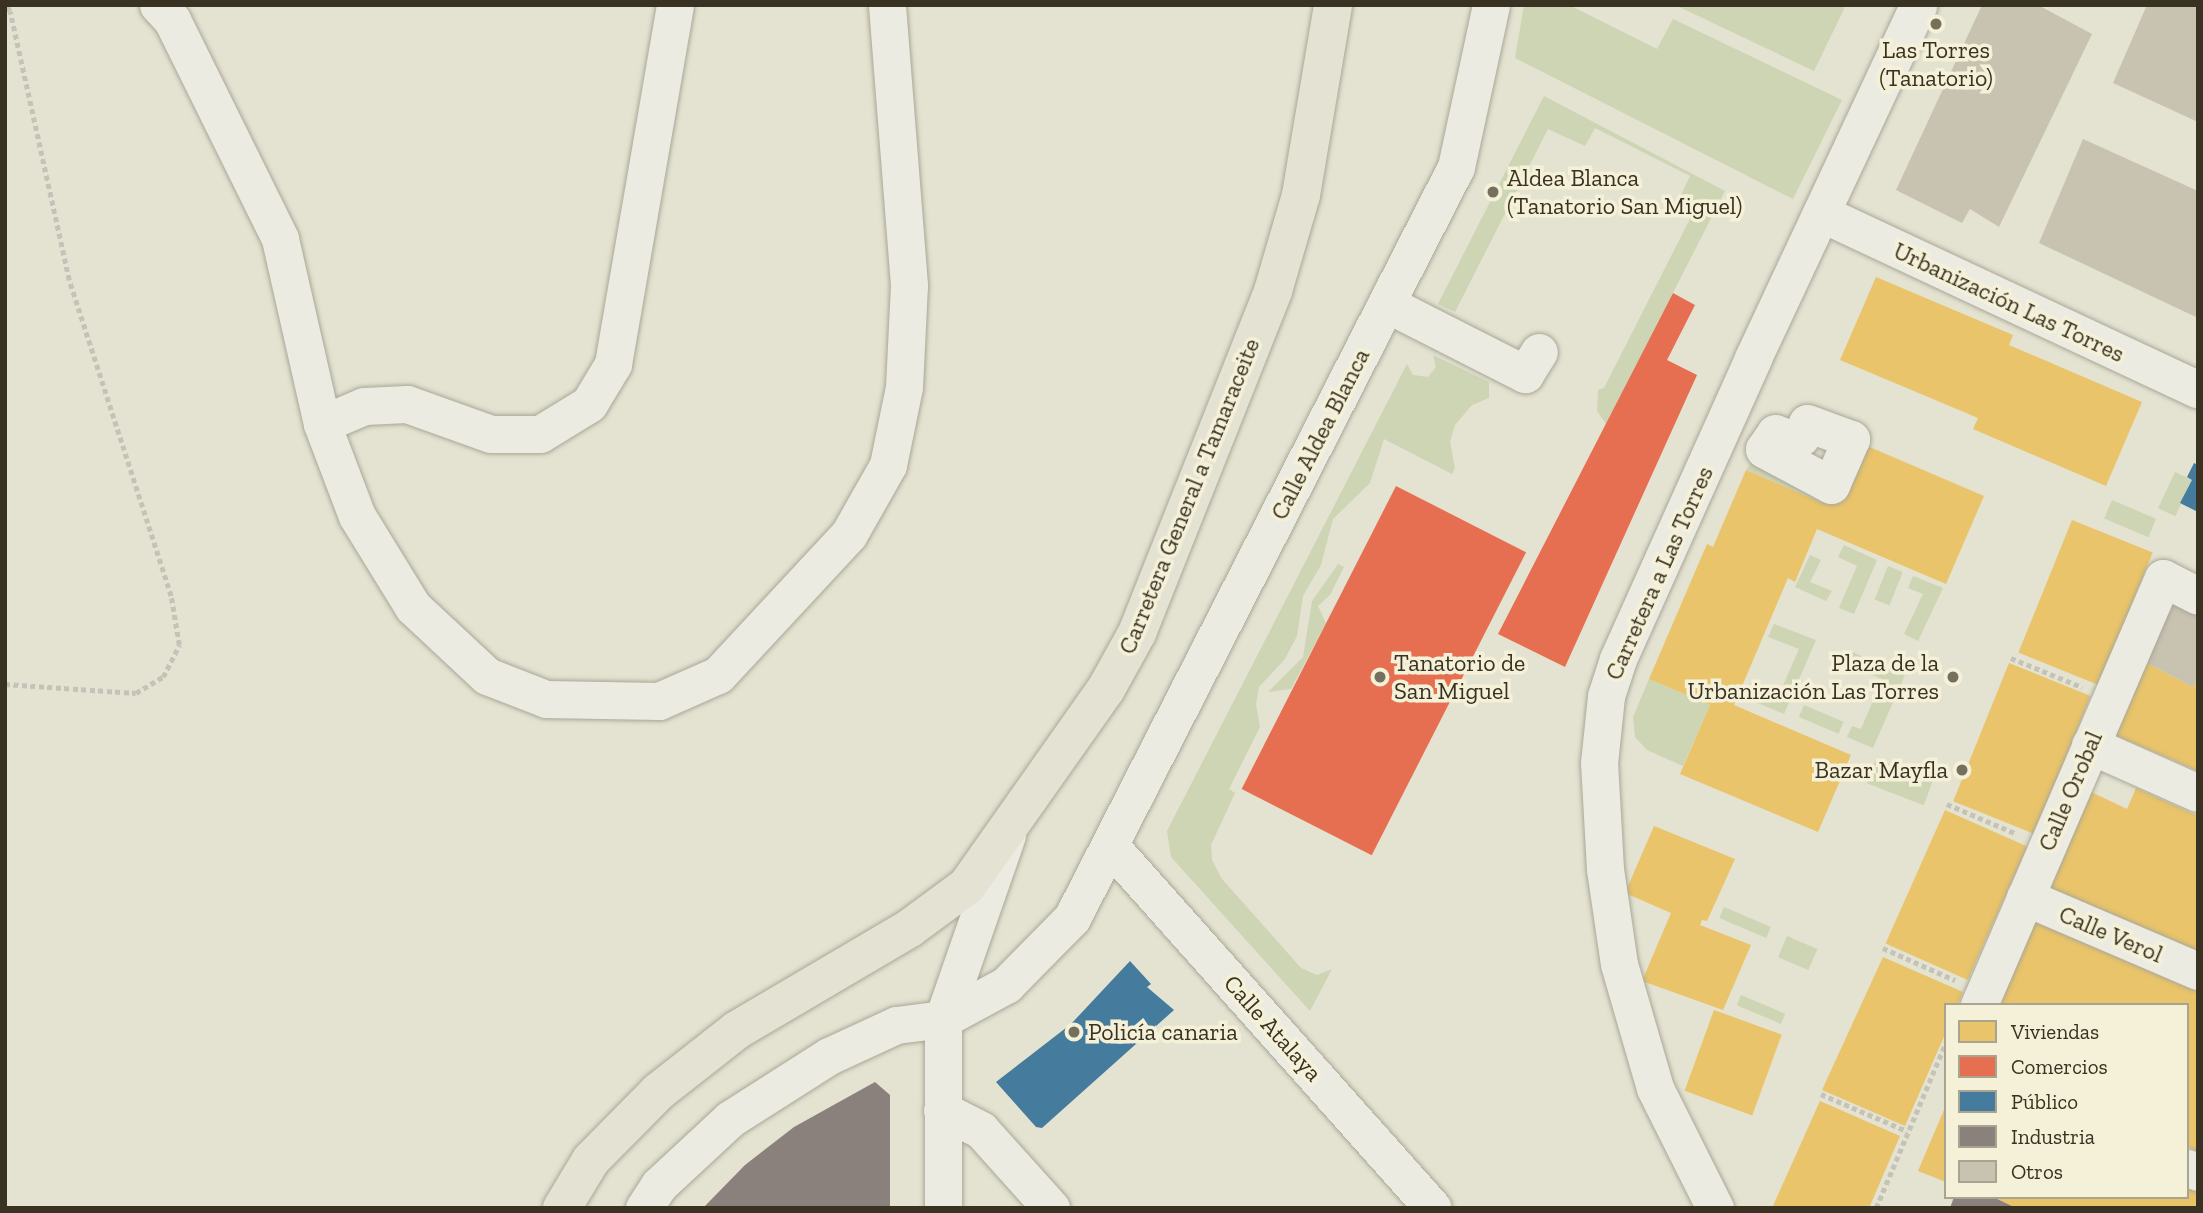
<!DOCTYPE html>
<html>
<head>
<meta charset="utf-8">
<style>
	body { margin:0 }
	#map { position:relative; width:2203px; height:1213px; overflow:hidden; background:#e4e2d0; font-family:"Zilla Slab",serif }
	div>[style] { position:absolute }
	.green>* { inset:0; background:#ced5b4; transform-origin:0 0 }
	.homes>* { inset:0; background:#e9c46a; transform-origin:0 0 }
	.shops>* { inset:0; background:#e76f51; transform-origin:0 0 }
	.public>* { inset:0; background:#457b9d }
	.industry>* { inset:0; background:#8a817c }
	.building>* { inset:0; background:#c8c2b1 }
	.path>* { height:4.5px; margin-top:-2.25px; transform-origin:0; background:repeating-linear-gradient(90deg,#c5c3b8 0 5px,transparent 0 8.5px) }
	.roads { filter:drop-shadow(0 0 2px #aaa798) drop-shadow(0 0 2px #aaa798) }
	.minor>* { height:37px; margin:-18.5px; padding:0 18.5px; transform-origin:18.5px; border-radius:18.5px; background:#ecebe1 }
	.major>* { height:38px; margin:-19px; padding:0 19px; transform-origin:19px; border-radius:19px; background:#e4e2d3 }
	.dots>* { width:19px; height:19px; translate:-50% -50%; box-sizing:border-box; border:4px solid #f4f1d8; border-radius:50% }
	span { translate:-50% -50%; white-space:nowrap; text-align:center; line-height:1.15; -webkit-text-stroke:7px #f4f1d8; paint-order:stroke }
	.poi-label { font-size:24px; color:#393121 }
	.left { translate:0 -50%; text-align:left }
	.right { translate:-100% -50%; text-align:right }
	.street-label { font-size:24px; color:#393121 }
	.frame { position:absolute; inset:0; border:7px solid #393121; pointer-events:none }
	.legend { position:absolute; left:1944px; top:1003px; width:245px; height:196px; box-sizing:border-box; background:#f4f1d8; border:2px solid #a9a48f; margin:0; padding:9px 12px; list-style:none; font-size:21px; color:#393121 }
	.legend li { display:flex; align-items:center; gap:14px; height:35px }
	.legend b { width:35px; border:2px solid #a9a48f }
</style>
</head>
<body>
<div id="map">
	<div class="green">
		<i style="clip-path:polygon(1524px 5px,1569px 5px,1657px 49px,1673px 19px,1842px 100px,1793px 199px,1515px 58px)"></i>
		<i style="clip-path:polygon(1675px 5px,1846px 5px,1814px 71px)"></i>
		<i style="clip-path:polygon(1544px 96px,1725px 191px,1606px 424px,1597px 411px,1598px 390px,1604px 388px,1696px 207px,1680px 197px,1690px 176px,1595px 128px,1585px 146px,1548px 129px,1455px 312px,1438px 304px)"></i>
		<i style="clip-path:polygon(1433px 355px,1489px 382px,1489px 398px,1472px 405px,1455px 425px,1450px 442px,1455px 468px,1452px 474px,1384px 439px,1370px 483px,1333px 519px,1321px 565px,1303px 596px,1297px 636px,1285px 659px,1259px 687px,1256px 704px,1260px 727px,1229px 789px,1235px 793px,1211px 845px,1212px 860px,1222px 879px,1301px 968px,1317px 975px,1332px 969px,1310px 1011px,1171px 857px,1167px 831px,1407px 364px,1413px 375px,1428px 377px,1436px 367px)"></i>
		<i style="clip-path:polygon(1754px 458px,1831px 485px,1823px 503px,1746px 470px)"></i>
		<i style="left:2175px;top:472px;width:19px;height:40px;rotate:25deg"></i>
		<i style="left:2112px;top:500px;width:48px;height:20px;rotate:23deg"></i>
		<i style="clip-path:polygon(1844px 545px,1877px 560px,1854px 614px,1839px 608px,1857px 566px,1838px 557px)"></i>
		<i style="clip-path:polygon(1810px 555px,1821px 560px,1810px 582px,1832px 591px,1826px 601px,1795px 587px)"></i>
		<i style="clip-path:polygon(1338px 564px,1344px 567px,1330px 595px,1318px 606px,1326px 623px,1291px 689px,1268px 692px,1303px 657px,1312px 601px)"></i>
		<i style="left:1888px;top:566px;width:16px;height:36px;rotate:22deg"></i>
		<i style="clip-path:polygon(1913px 576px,1943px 588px,1918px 641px,1904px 634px,1923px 594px,1908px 588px)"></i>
		<i style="clip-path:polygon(1774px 624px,1816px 640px,1784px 714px,1743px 697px,1750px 683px,1779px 695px,1799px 649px,1768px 637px)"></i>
		<i style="clip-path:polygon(1850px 651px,1905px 675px,1873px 748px,1847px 737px,1852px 726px,1861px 729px,1882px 679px,1845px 664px)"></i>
		<i style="clip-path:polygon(1649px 679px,1710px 705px,1683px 766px,1647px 750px,1635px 737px,1633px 717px)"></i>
		<i style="left:1804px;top:705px;width:43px;height:13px;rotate:23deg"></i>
		<i style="left:1876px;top:759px;width:61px;height:26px;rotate:21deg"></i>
		<i style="left:1724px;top:907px;width:51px;height:12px;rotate:23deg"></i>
		<i style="left:1787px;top:936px;width:33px;height:23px;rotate:23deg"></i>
		<i style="left:1741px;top:995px;width:48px;height:11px;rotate:23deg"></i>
	</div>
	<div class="homes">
		<i style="clip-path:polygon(1876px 277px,2013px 335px,2009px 345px,2142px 402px,2106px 486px,1973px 429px,1978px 418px,1840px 360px)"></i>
		<i style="clip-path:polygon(1851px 439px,1984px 496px,1946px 584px,1817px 529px,1795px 582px,1788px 578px,1734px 705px,1851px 755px,1818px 832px,1680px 774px,1710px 705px,1649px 679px,1707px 544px,1713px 547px,1746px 470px,1823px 503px)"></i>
		<i style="left:2072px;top:520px;width:87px;height:143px;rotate:22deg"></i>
		<i style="clip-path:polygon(2136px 657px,2193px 687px,2198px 677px,2198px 771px,2112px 734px)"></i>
		<i style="left:2009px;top:663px;width:88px;height:149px;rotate:22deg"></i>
		<i style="clip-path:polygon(2083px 788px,2127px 809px,2136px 788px,2198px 816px,2198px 951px,2052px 889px,2047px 871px)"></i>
		<i style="left:1945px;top:810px;width:90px;height:146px;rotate:24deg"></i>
		<i style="clip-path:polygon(1654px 826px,1735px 859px,1707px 921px,1702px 920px,1700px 925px,1751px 945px,1723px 1010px,1642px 981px,1671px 913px,1625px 893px)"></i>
		<i style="clip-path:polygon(2035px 920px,2198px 992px,2198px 1151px,2187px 1147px,2187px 1005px,1986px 1005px)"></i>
		<i style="clip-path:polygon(1883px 957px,1963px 992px,1958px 1005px,1946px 1005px,1946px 1032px,1905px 1126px,1822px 1090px)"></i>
		<i style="left:1714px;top:1010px;width:72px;height:86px;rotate:20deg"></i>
		<i style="clip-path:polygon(1820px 1101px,1900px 1136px,1869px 1208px,1772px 1208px)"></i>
		<i style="clip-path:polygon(1946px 1105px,1946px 1182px,1918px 1171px)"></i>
		<i style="clip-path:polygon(2187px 1185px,2198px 1189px,2198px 1208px,2016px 1208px,1993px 1197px,2187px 1197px)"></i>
	</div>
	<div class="shops">
		<i style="clip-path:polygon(1673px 293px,1695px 305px,1667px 360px,1697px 375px,1565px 667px,1498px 634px)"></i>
		<i style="left:1396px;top:486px;width:146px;height:340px;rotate:27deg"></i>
	</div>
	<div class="public">
		<i style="clip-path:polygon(2194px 463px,2198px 465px,2198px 512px,2180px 503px,2192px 480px,2187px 477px)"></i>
		<i style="clip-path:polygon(1130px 961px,1151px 984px,1147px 987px,1174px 1010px,1042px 1128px,1036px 1127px,996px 1082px,1071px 1024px)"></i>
	</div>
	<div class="industry">
		<i style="clip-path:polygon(875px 1082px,890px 1095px,890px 1208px,703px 1208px,745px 1165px,794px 1127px)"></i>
		<i style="clip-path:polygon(1954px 1197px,1993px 1197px,2016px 1208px,1950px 1208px)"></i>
	</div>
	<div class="building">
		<i style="clip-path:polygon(1982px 5px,2038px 5px,2092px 34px,1999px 227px,1970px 209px,1962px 223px,1896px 190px)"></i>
		<i style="clip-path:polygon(2147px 5px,2198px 5px,2198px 122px,2113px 83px)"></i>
		<i style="clip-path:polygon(2083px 139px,2198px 191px,2196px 317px,2039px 243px)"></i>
		<i style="clip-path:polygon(2167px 591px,2198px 608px,2198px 677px,2193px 687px,2136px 657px)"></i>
	</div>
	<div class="path">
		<i style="left:2011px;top:658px;width:77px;rotate:22.2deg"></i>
		<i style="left:5px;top:684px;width:131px;rotate:3.9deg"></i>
		<i style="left:136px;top:693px;width:31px;rotate:-31deg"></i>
		<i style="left:163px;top:677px;width:36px;rotate:-63deg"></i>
		<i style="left:179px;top:645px;width:50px;rotate:-99.3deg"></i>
		<i style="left:171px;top:596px;width:332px;rotate:-107.9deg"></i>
		<i style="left:69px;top:280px;width:275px;rotate:-102.4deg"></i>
		<i style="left:10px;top:11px;width:8px;rotate:-130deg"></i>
		<i style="left:1947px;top:804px;width:76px;rotate:23.2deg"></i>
		<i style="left:1883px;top:948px;width:79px;rotate:24deg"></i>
		<i style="left:1821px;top:1094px;width:94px;rotate:23.3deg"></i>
		<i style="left:1876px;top:1208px;width:180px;rotate:-67.1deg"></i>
	</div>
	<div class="roads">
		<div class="minor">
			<i style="left:158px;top:5px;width:21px;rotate:47deg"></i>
			<i style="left:172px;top:20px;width:244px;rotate:63.7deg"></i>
			<i style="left:280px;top:239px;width:190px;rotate:77.2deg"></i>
			<i style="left:322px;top:424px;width:98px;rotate:69.2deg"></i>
			<i style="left:357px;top:516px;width:107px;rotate:58.4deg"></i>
			<i style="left:413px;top:607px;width:101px;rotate:43deg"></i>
			<i style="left:487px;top:676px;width:63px;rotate:21.3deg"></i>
			<i style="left:546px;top:699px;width:113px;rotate:1deg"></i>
			<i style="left:659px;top:701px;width:64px;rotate:-23.8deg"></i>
			<i style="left:718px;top:675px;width:192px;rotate:-47.1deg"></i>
			<i style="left:849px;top:534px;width:79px;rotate:-60.5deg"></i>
			<i style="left:888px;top:465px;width:80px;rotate:-78.4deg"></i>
			<i style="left:904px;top:387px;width:102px;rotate:-87.2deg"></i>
			<i style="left:909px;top:285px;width:281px;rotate:-94.5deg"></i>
			<i style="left:1821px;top:213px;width:416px;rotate:25.1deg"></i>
			<i style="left:1387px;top:304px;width:155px;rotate:26.9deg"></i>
			<i style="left:1525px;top:374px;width:26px;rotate:-58deg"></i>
			<i style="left:1807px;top:423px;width:47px;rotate:20deg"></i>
			<i style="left:1851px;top:439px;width:50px;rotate:113.5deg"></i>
			<i style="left:1831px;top:485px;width:76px;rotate:-151.8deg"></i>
			<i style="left:1764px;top:449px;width:19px;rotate:-55deg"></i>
			<i style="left:1775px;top:433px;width:18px;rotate:22deg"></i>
			<i style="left:1792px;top:440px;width:9px;rotate:-18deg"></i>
			<i style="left:1801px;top:437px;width:15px;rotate:-67deg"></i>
			<i style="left:322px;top:424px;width:46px;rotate:-23.2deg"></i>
			<i style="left:364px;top:406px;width:43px;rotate:-2.7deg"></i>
			<i style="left:407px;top:404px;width:89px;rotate:19.7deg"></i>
			<i style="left:491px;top:434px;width:49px"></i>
			<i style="left:540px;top:434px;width:57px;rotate:-31.5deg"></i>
			<i style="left:589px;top:404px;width:47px;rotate:-59deg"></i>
			<i style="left:613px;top:364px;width:364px;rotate:-80.2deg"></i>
			<i style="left:2090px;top:745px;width:118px;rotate:24deg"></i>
			<i style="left:1112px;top:848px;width:482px;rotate:48.3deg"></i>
			<i style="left:2025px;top:897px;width:188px;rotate:23.2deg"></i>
			<i style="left:1979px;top:1005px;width:465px;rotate:-66.7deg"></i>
			<i style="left:2163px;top:578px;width:39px;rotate:27deg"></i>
			<i style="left:942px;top:1110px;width:44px;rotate:27.1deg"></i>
			<i style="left:981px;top:1130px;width:105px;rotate:48.1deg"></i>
			<i style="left:2187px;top:1168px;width:12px;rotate:20deg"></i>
			<i style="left:644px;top:1208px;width:27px;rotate:-57deg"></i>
			<i style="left:659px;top:1185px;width:97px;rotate:-42.9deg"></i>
			<i style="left:730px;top:1119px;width:117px;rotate:-32.5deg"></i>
			<i style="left:829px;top:1056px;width:74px;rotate:-24.8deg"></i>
			<i style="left:896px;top:1025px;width:47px;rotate:-7.3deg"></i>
			<i style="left:943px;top:1019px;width:72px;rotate:-28.4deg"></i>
			<i style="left:1006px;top:985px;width:94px;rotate:-45.4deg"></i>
			<i style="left:1072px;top:918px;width:843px;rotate:-62.92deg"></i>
			<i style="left:1456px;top:167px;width:166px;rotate:-77.8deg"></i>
			<i style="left:943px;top:1208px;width:189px;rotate:-90deg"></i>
			<i style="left:943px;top:1019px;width:195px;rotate:-70.8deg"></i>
			<i style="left:1715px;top:1208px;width:134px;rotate:-116.6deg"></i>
			<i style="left:1655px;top:1088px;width:129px;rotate:-106.2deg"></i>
			<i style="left:1619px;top:964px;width:96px;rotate:-98.4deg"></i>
			<i style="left:1605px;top:869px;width:106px;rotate:-93.2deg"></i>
			<i style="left:1599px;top:763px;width:67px;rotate:-84deg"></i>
			<i style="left:1606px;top:696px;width:39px;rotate:-72deg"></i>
			<i style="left:1618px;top:659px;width:330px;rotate:-65.8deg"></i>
			<i style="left:1753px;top:358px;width:390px;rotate:-64.9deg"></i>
		</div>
		<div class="major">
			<i style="left:562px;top:1208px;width:56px;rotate:-58.9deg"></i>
			<i style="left:591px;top:1160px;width:95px;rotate:-45.4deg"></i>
			<i style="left:658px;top:1092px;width:100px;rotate:-38.1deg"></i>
			<i style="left:737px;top:1030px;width:201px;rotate:-30.5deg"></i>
			<i style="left:910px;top:928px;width:71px;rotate:-36.4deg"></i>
			<i style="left:967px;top:886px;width:241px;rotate:-54.8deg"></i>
			<i style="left:1106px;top:689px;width:64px;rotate:-61deg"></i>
			<i style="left:1137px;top:633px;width:368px;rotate:-68.3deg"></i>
			<i style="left:1273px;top:291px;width:100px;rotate:-73.7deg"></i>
			<i style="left:1301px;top:195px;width:193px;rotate:-80.4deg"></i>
		</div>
	</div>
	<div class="dots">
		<i style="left:1936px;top:24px;background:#756f5e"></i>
		<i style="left:1493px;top:192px;background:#756f5e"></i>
		<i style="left:1380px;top:677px;background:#756f5e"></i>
		<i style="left:1953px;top:677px;background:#756f5e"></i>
		<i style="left:1962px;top:770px;background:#756f5e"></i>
		<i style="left:1074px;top:1032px;background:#756f5e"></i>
	</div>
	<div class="poi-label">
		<span style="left:1936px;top:64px">Las Torres<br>(Tanatorio)</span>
		<span class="left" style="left:1507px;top:192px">Aldea Blanca<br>(Tanatorio San Miguel)</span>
		<span class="left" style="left:1394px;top:677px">Tanatorio de<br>San Miguel</span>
		<span class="right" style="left:1939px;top:677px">Plaza de la<br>Urbanización Las Torres</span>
		<span class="right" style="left:1948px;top:770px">Bazar Mayfla</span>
		<span class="left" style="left:1088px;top:1032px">Policía canaria</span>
	</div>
	<div class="street-label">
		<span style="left:2009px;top:302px;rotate:25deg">Urbanización Las Torres</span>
		<span style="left:1320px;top:434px;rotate:-63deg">Calle Aldea Blanca</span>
		<span style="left:1189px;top:496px;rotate:-68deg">Carretera General a Tamaraceite</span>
		<span style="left:1659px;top:573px;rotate:-66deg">Carretera a Las Torres</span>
		<span style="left:2070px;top:791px;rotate:-67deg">Calle Orobal</span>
		<span style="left:2111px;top:934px;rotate:23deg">Calle Verol</span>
		<span style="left:1273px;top:1028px;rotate:48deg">Calle Atalaya</span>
	</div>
	<div class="frame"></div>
	<ul class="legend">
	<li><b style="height:19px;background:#e9c46a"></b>Viviendas</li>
	<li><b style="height:19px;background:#e76f51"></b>Comercios</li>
	<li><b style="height:19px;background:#457b9d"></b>Público</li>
	<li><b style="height:19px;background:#8a817c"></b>Industria</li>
	<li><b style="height:19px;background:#c8c2b1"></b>Otros</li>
	</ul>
</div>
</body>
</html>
